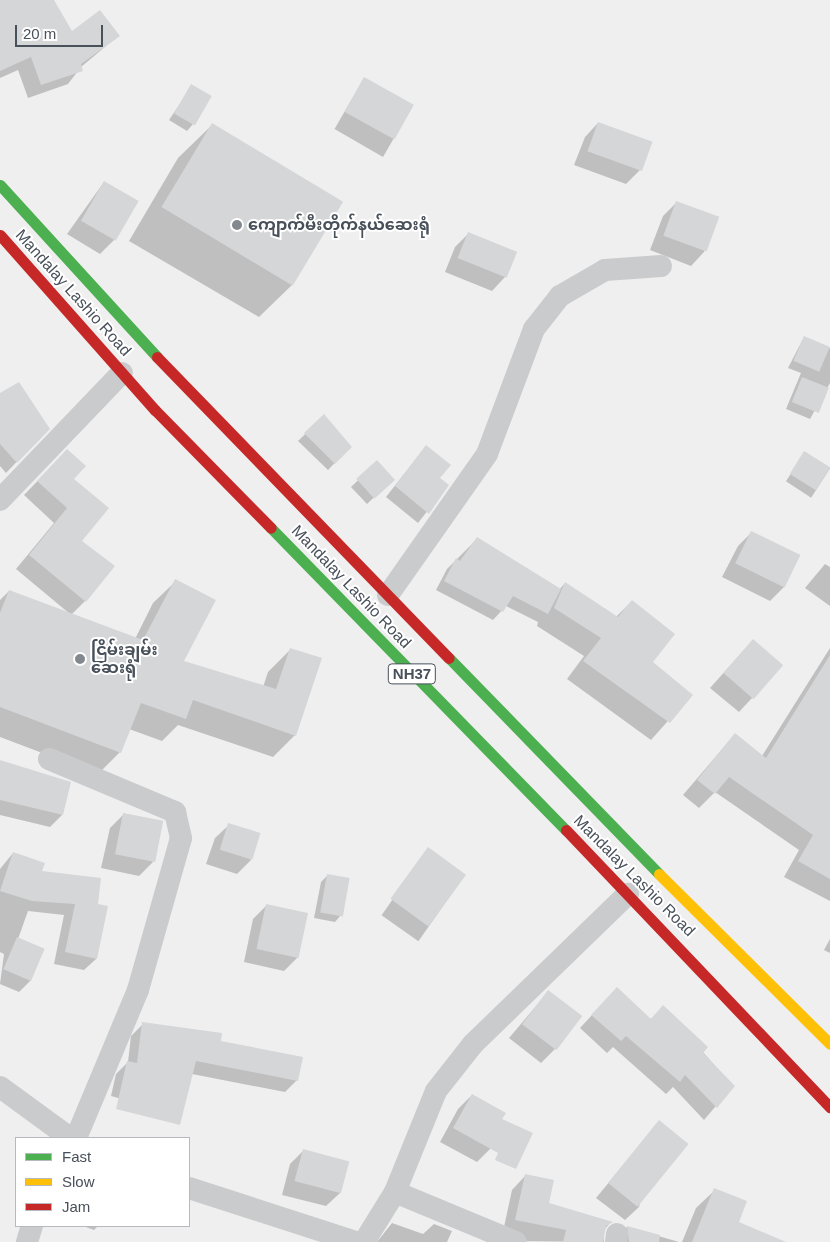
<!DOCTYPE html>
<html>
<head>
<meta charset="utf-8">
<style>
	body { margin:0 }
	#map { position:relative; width:830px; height:1242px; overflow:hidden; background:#efefef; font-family:Helvetica,"Noto Sans Myanmar",sans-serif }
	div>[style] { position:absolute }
	.shadow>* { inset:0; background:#0003; transform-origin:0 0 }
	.building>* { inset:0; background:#d5d6d8; transform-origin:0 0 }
	.street>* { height:22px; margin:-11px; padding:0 11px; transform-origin:11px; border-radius:11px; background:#cacbcd }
	.fast>* { height:11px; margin:-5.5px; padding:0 5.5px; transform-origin:5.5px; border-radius:5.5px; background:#4caf50 }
	.slow>* { height:11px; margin:-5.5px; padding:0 5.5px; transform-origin:5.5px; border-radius:5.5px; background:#ffc107 }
	.jam>* { height:11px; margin:-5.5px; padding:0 5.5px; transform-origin:5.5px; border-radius:5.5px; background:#c62828 }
	.dots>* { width:14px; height:14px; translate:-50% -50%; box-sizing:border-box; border:2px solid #fff; border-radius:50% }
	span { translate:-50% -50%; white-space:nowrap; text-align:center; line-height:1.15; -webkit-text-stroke:4px #fff; paint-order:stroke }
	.shield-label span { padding:1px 4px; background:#fff; border:1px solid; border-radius:4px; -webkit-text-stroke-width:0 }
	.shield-label { font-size:15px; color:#48505a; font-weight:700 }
	.poi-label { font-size:16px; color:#48505a; font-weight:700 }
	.left { translate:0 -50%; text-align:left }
	.street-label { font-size:16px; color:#48505a }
	.legend { position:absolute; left:15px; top:1137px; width:175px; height:90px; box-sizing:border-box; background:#fff; border:1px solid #b6b9bd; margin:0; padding:6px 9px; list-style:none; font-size:15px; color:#48505a }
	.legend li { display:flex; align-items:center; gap:10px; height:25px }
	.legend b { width:25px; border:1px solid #b6b9bd }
	.scale { position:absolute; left:15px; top:25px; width:88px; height:22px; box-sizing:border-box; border:2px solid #48505a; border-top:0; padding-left:6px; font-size:15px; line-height:18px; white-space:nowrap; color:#48505a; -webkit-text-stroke:4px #fff; paint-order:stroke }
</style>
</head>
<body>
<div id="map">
	<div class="shadow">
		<i style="clip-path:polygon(6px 0,52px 0,71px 33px,118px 36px,81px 67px,68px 84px,28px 98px,18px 70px,0 78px,0 3px)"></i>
		<i style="left:364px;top:78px;width:56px;height:59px;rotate:30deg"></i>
		<i style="clip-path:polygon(192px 86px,193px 124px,187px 131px,169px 120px)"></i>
		<i style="clip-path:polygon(598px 123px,640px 170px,626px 184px,574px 165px,585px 137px)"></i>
		<i style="clip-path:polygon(212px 125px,341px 202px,293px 284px,259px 317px,129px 241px,178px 158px)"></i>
		<i style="clip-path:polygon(104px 182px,114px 240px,100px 254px,67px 234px)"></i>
		<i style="clip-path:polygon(677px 202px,718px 218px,704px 252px,691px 266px,650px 250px,663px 216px)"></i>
		<i style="clip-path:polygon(469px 233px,505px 277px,492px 291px,445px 272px,455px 247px)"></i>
		<i style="clip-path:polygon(804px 337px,830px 348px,830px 383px,810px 419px,786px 409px,801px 373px,788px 368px)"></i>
		<i style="clip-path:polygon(0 395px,48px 429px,6px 473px,0 466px)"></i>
		<i style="clip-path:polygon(324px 416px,350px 447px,328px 470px,298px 441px)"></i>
		<i style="clip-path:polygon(426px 446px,438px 478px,447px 486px,418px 523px,386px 497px)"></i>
		<i style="left:805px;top:452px;width:30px;height:35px;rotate:33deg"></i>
		<i style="clip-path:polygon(377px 462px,386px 486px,367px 504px,351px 487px)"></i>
		<i style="clip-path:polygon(54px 464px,72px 479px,81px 541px,85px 601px,71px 615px,135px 639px,153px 603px,176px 581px,183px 662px,263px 687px,268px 672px,290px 650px,295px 735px,273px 757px,178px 725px,162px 741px,129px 729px,120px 752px,98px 774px,0 737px,0 600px,9px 591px,70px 614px,16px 569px,54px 523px,24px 495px)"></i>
		<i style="clip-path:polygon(752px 532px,799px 556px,784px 587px,770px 601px,722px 577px,738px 546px)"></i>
		<i style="clip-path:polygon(477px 539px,559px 590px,565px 583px,616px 617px,632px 601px,651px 662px,691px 695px,651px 740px,567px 679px,584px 656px,537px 626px,538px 622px,506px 606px,493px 620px,436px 590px,447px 569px)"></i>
		<i style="clip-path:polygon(825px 564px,830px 567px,830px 606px,805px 588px)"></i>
		<i style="clip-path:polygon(753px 640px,752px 698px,739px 712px,710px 688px)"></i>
		<i style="clip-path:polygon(830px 648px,830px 901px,784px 877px,799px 850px,715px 792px,699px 808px,683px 795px,735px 734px,762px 756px)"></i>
		<i style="clip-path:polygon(0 761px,62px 815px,50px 827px,0 815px)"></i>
		<i style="clip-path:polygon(124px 814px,153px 862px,139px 876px,101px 868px,110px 828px)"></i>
		<i style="clip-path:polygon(229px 825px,251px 860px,237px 874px,206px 864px,215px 838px)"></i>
		<i style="left:428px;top:849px;width:45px;height:81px;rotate:35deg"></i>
		<i style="clip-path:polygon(13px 853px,96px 905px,96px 959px,84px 970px,54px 964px,64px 915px,28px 911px,18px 939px,44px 949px,31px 980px,19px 992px,0 984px,4px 954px,0 952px,0 869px)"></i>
		<i style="clip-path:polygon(328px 875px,341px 915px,335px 922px,314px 918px,321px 882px)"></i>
		<i style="clip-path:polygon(267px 905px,298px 957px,284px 971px,244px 962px,253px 919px)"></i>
		<i style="clip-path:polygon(830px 939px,830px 953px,824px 950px)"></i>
		<i style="clip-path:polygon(548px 992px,555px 1049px,541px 1063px,509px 1038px)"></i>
		<i style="clip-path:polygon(605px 1001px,651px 1019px,663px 1007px,733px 1086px,704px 1120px,673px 1087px,666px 1094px,613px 1047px,607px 1053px,580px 1028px)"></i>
		<i style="clip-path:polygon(143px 1024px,220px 1042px,297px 1080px,285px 1092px,192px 1074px,173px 1113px,111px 1096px,116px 1074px,128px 1062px,131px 1036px)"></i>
		<i style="clip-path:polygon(472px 1095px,504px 1113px,490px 1149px,477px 1162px,440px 1142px,458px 1109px)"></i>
		<i style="clip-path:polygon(659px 1122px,639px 1207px,625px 1220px,596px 1198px)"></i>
		<i style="clip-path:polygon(304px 1150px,340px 1193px,326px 1206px,282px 1195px,290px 1164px)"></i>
		<i style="clip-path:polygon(525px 1176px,547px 1204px,611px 1222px,603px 1231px,604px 1242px,501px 1241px,512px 1190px)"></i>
		<i style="clip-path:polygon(715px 1190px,737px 1223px,778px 1242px,682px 1242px,696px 1208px)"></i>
		<i style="clip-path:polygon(392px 1223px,423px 1234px,434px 1224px,452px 1231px,447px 1242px,377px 1242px)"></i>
		<i style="clip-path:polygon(83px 1226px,98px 1226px,94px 1230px)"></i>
		<i style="clip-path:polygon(627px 1227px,679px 1242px,612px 1242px)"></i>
	</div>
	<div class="building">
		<i style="clip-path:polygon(0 0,54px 0,72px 31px,100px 10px,120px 36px,81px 64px,83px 71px,41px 85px,31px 57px,0 71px)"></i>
		<i style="left:364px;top:77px;width:57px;height:40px;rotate:29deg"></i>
		<i style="left:191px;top:84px;width:24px;height:34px;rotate:30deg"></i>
		<i style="left:598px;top:122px;width:58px;height:31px;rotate:20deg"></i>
		<i style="left:212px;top:123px;width:153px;height:98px;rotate:31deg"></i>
		<i style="left:104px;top:181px;width:40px;height:46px;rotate:30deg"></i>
		<i style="left:676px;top:201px;width:46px;height:37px;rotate:20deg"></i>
		<i style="left:468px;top:232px;width:53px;height:28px;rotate:22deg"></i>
		<i style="left:804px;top:336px;width:28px;height:27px;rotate:23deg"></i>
		<i style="left:802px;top:377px;width:29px;height:27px;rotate:22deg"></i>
		<i style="clip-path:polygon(19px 382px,50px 429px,17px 463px,0 444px,0 393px)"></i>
		<i style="clip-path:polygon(324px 414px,352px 447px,335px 464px,304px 433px)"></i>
		<i style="clip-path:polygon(426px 445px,451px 465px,440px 478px,449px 485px,429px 514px,395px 486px)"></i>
		<i style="clip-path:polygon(67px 449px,86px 466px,74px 479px,109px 508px,82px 541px,115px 566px,86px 602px,29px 555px,67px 508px,37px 481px)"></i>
		<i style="left:804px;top:451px;width:31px;height:27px;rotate:32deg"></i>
		<i style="left:377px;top:460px;width:27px;height:28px;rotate:48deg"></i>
		<i style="left:751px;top:531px;width:55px;height:36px;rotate:26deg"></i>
		<i style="clip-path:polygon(477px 537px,561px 589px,548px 614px,513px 596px,503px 612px,444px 581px,456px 558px,460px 561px)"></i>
		<i style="clip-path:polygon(175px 579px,216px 600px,184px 661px,276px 689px,290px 648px,322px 658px,296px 736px,193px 700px,186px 719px,141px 703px,121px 753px,0 707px,0 613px,9px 590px,143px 640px)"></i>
		<i style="clip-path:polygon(565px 582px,618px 617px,632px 600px,675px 634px,653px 662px,693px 695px,670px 723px,583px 661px,601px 638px,554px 608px)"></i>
		<i style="left:753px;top:639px;width:40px;height:45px;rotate:41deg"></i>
		<i style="clip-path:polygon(830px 655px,830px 879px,798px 861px,813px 835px,729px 777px,715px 794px,697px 780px,735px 733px,766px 758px)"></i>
		<i style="clip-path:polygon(0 760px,71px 782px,63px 815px,0 800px)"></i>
		<i style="left:123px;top:813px;width:41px;height:42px;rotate:11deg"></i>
		<i style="left:228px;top:823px;width:34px;height:28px;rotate:17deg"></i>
		<i style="left:428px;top:847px;width:47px;height:64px;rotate:36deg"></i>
		<i style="clip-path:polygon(13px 852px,45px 863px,42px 871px,101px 878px,98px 904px,108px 906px,97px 959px,65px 952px,75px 904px,32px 901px,0 891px)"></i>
		<i style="left:327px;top:874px;width:23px;height:39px;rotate:10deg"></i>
		<i style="left:266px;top:904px;width:43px;height:46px;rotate:12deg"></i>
		<i style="left:17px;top:937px;width:30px;height:35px;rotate:23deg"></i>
		<i style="clip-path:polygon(617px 987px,651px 1019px,663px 1005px,708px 1047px,703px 1053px,735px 1086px,717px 1108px,685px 1075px,680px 1082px,626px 1036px,621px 1041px,591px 1015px)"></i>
		<i style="left:548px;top:990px;width:43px;height:43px;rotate:37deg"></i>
		<i style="clip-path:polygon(142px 1022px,222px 1033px,221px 1041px,303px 1057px,298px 1081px,196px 1061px,180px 1125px,116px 1109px,127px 1061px,137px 1063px)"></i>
		<i style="clip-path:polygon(472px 1094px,506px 1113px,502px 1119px,533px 1133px,516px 1169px,495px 1160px,498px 1153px,453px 1128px)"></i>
		<i style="left:659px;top:1120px;width:38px;height:81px;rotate:39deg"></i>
		<i style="left:303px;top:1149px;width:48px;height:33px;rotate:15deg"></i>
		<i style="clip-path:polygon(525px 1174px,554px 1180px,549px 1203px,613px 1222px,606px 1226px,603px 1242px,563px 1242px,566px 1230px,515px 1220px)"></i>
		<i style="clip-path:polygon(714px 1188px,747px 1201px,739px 1222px,786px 1242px,692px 1242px)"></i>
		<i style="clip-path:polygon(627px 1226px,660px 1235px,659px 1242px,629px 1242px)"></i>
	</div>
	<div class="street">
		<i style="left:0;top:500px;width:176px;rotate:-46.2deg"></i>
		<i style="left:388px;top:595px;width:172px;rotate:-54.9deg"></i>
		<i style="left:487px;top:454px;width:134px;rotate:-69.4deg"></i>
		<i style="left:534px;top:329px;width:42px;rotate:-51.8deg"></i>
		<i style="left:560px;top:296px;width:52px;rotate:-30deg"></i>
		<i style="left:605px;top:270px;width:56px;rotate:-4.1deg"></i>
		<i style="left:49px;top:759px;width:137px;rotate:22.8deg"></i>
		<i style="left:175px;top:812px;width:27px;rotate:77deg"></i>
		<i style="left:181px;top:838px;width:158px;rotate:105.8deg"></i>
		<i style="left:138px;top:990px;width:160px;rotate:112.7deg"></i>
		<i style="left:0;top:1087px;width:87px;rotate:36.1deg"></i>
		<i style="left:189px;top:1188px;width:176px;rotate:17.9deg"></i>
		<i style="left:395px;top:1192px;width:131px;rotate:22.5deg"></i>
		<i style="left:27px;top:1242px;width:17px;rotate:-73deg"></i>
		<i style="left:364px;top:1242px;width:59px;rotate:-58.2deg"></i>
		<i style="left:395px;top:1192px;width:109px;rotate:-67.9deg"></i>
		<i style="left:436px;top:1091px;width:60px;rotate:-51.8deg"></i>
		<i style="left:473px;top:1044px;width:216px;rotate:-44.1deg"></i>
		<i style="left:616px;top:1242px;width:8px;rotate:-83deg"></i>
	</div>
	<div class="fast">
		<i style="left:0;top:185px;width:233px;rotate:47.6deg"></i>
		<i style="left:271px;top:528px;width:422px;rotate:45.7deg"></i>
		<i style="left:449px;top:658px;width:301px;rotate:45.8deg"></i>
	</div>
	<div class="slow">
		<i style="left:659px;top:874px;width:241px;rotate:44.8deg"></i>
	</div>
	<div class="jam">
		<i style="left:0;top:235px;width:234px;rotate:48.5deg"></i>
		<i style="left:155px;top:410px;width:165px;rotate:45.5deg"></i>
		<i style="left:157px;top:357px;width:419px;rotate:45.9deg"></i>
		<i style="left:566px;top:830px;width:383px;rotate:46.4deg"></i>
	</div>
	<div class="dots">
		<i style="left:237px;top:225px;background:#82888e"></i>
		<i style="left:80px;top:659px;background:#82888e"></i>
	</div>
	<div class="shield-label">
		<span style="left:412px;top:674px">NH37</span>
	</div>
	<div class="poi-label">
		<span class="left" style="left:248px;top:225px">ကျောက်မီးတိုက်နယ်ဆေးရုံ</span>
		<span class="left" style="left:91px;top:659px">ငြိမ်းချမ်း<br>ဆေးရုံ</span>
	</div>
	<div class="street-label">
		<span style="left:73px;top:293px;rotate:48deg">Mandalay Lashio Road</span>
		<span style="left:351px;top:587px;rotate:46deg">Mandalay Lashio Road</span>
		<span style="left:634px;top:876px;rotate:45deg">Mandalay Lashio Road</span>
	</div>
	<ul class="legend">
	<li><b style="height:6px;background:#4caf50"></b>Fast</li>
	<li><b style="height:6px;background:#ffc107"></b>Slow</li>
	<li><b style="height:6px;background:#c62828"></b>Jam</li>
	</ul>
	<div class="scale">20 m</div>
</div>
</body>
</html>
